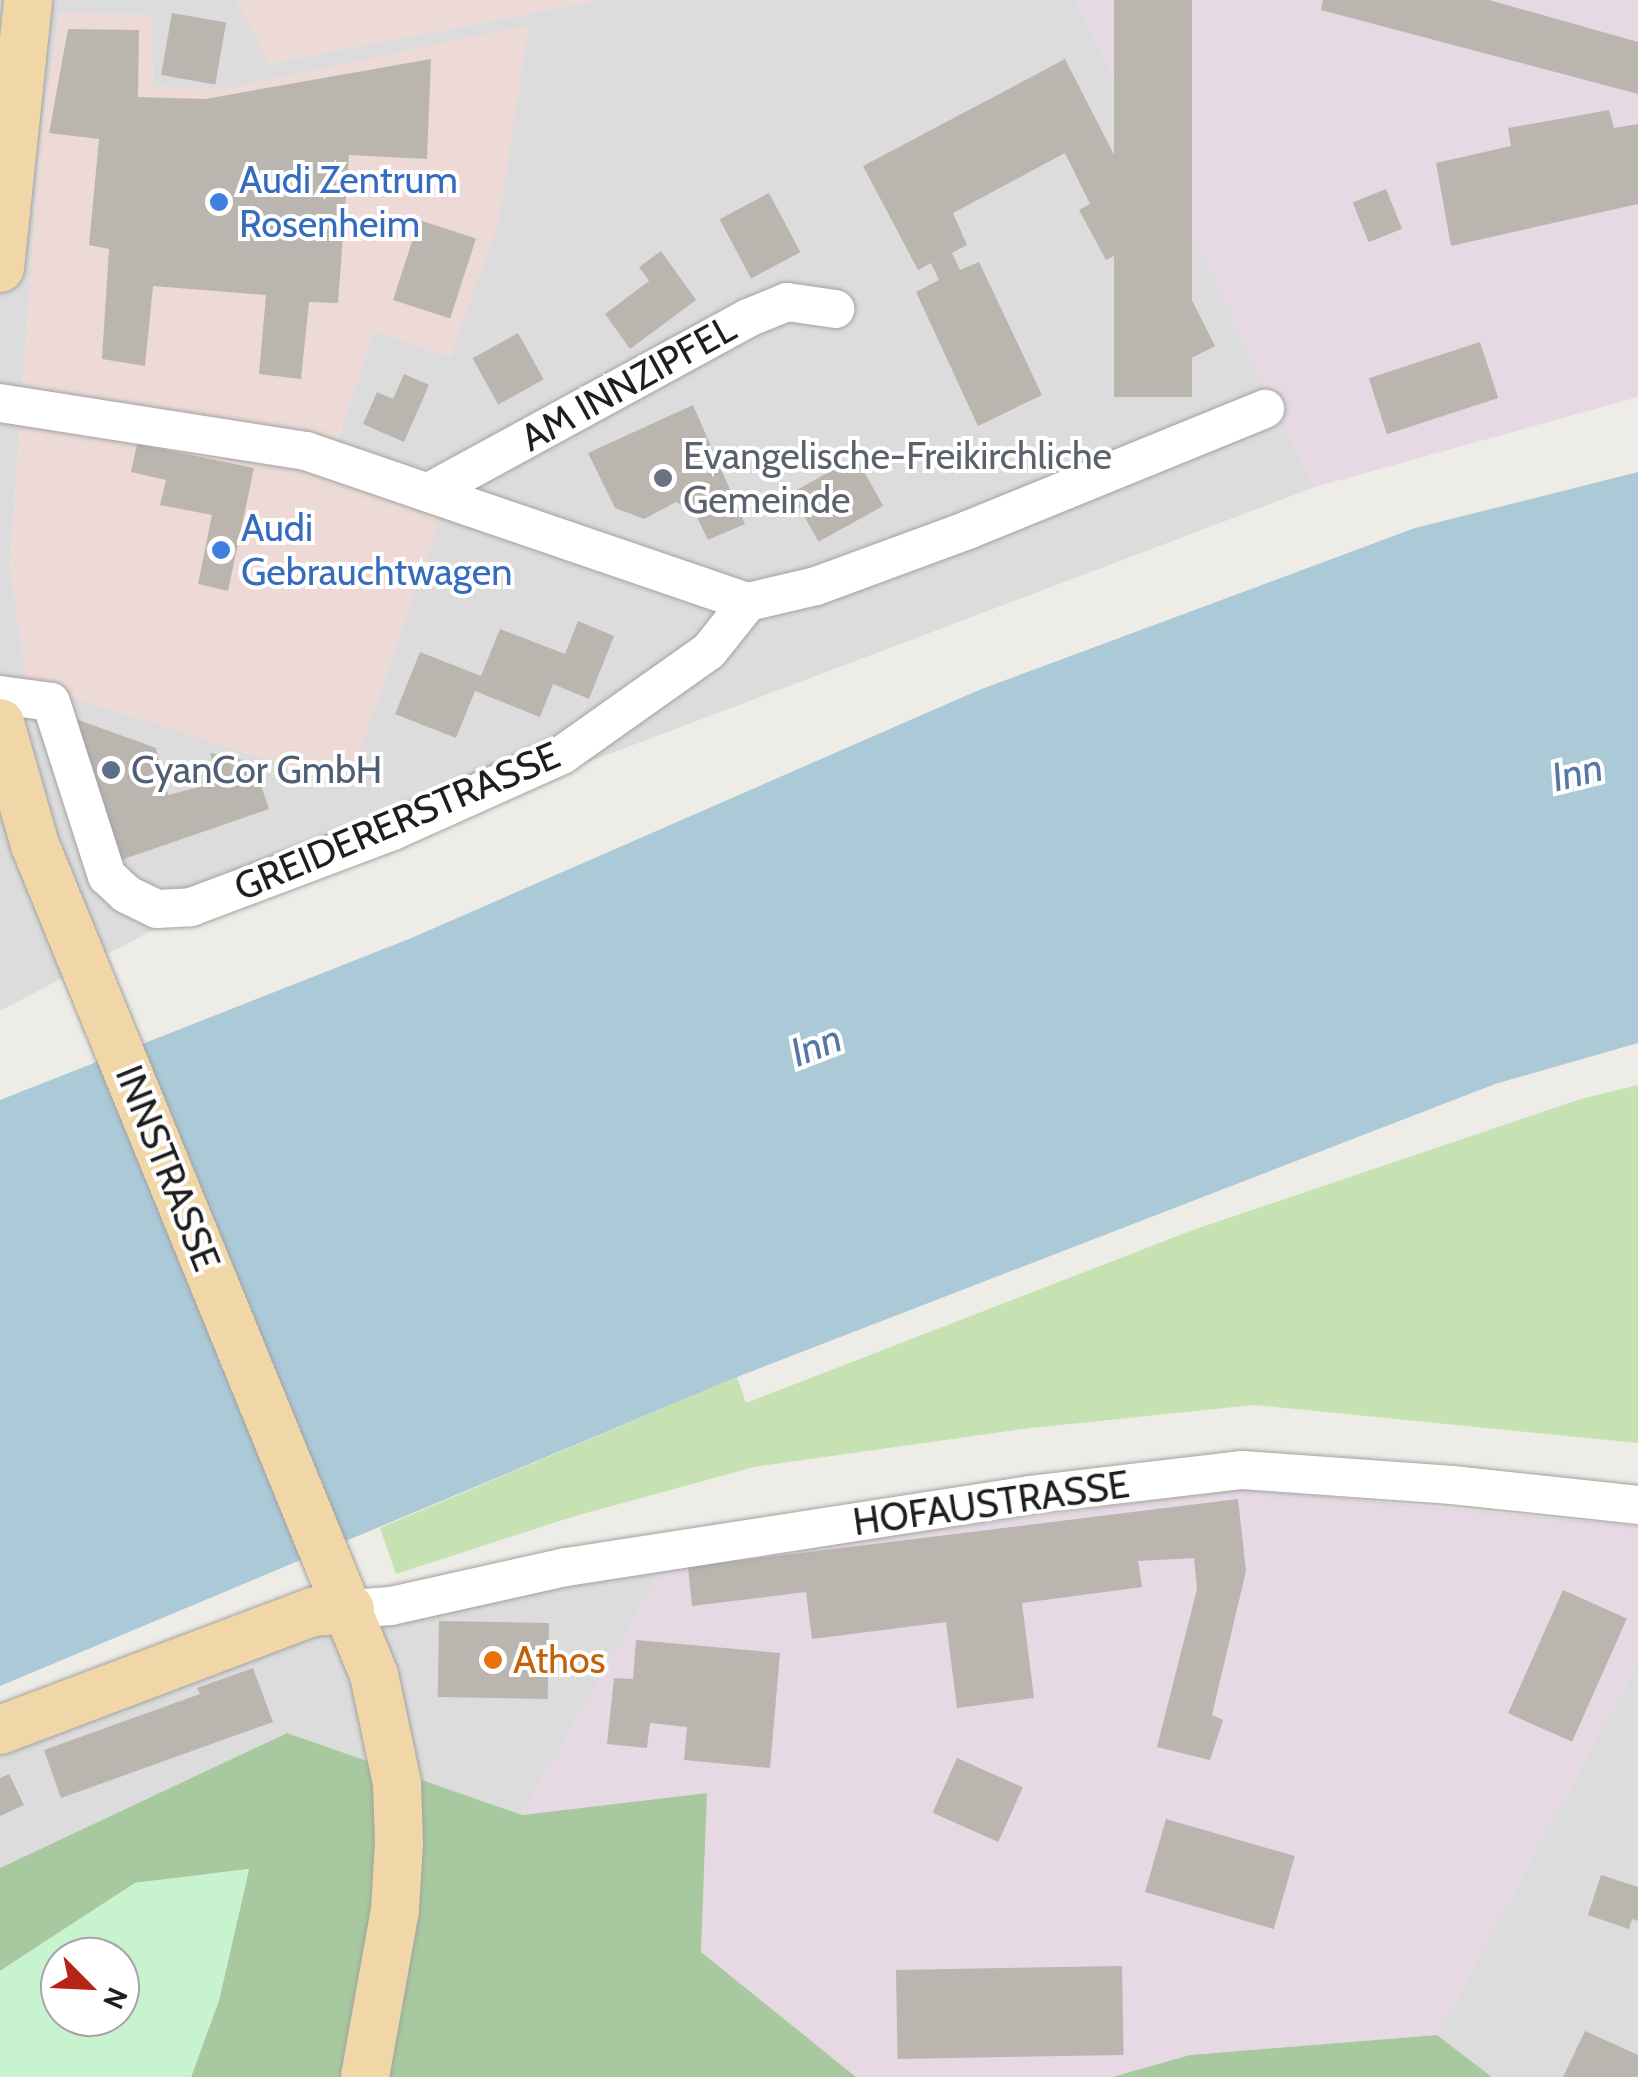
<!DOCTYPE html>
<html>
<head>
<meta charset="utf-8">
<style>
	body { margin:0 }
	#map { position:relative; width:1638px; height:2077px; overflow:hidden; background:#eeece6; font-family:Cabin,sans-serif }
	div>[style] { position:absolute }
	.residential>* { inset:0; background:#dcdcdc }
	.commercial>* { inset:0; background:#eddad7 }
	.industrial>* { inset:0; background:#e6d9e3 }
	.grass>* { inset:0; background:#c6e2b2 }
	.forest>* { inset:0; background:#a8c99f }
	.park>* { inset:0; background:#c8f3cf }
	.water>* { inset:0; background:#abc9d7 }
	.building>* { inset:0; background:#bbb5af; transform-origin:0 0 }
	.roads { filter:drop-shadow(0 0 2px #a2a2a2) drop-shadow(0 0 2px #a2a2a2) }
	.minor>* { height:38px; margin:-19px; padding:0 19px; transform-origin:19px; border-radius:19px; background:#fff }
	.major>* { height:48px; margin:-24px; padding:0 24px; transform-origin:24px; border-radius:24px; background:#f1d7a8 }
	.dots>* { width:28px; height:28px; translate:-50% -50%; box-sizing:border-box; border:5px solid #fff; border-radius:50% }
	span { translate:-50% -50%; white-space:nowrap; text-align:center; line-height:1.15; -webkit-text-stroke:8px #fff; paint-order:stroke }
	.shop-label { font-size:38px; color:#366cbe }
	.left { translate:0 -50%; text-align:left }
	.street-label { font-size:38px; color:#1e1e1e }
	.worship-label { font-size:38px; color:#5b616d }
	.service-label { font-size:38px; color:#4e5e75 }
	.food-label { font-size:38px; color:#c56008 }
	.water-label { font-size:40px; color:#5676a3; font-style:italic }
	.north { position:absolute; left:40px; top:1937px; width:100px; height:100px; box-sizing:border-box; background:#fff; border:2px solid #a5a5a5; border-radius:50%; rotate:114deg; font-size:28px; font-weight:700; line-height:40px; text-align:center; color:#1e1e1e }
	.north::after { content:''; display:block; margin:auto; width:35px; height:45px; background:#b62417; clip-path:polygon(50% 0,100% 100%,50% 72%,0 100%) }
</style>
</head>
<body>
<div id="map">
	<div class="residential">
		<i style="clip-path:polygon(evenodd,0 0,237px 0,269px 63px,599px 0,1076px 0,1315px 487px,176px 918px,0 1011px,0 0,60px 13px,151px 15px,153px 87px,222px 90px,528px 26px,451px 357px,374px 331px,326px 475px,27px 682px,10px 567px,41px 133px,60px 13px)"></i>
		<i style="clip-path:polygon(664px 1566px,522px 1815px,287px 1733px,0 1868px,0 1746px,274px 1637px)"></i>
		<i style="clip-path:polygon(1638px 1662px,1638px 2077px,1492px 2077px,1437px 2035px)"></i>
	</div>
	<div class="commercial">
		<i style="clip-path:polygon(237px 0,599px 0,269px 63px)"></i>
		<i style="clip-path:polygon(60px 13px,151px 15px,153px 87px,222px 90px,529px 25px,498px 224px,450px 357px,374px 331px,326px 474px,442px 514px,348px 786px,27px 683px,10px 568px,41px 133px)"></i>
	</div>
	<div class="industrial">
		<i style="clip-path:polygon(1076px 0,1638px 0,1638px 397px,1315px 487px)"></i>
		<i style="clip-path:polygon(1240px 1489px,1638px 1526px,1638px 1662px,1437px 2035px,1190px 2055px,1112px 2077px,856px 2077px,701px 1952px,707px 1793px,522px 1815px,664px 1566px)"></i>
	</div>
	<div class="grass">
		<i style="clip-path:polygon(1638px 1085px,1638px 1443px,1254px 1405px,1031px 1428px,754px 1467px,572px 1517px,396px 1574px,380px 1528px,737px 1377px,746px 1403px,1193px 1230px,1581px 1099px)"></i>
	</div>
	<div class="forest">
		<i style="clip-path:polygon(287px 1733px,522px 1815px,707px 1793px,701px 1952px,856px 2077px,191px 2077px,219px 2000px,249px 1869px,135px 1883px,0 1971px,0 1868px)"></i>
		<i style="clip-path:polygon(1437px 2035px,1492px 2077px,1112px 2077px,1190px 2055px)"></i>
	</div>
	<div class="park">
		<i style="clip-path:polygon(evenodd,249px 1869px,219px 2000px,191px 2077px,0 2077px,0 1971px,135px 1883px,249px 1869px,60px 1957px,120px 1957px,120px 2017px,60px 2017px,60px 1957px)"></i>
	</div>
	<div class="water">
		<i style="clip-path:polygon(1638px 472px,1638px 1043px,1495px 1084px,737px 1377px,0 1686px,0 1100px,409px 939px,979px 690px,1415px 528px)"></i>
	</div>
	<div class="building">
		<i style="left:1114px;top:0;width:78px;height:397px"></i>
		<i style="clip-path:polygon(1323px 0,1489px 0,1638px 42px,1638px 94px,1321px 10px)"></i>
		<i style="left:172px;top:13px;width:55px;height:63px;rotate:10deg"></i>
		<i style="clip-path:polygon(68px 29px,139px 30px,138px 97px,205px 99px,431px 59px,427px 159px,349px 155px,338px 303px,309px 302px,301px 379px,259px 374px,266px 295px,153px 286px,145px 366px,102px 359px,109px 249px,89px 245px,99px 139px,49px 133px)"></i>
		<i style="clip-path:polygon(1065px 59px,1155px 235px,1106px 260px,1079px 210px,1090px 204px,1065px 153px,953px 213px,967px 245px,952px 253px,960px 270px,979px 262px,1042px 395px,978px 426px,916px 292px,939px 280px,931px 263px,918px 270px,863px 166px)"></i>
		<i style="clip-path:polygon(1609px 110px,1614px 128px,1638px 124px,1638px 204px,1451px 246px,1436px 163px,1511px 146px,1508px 128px)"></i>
		<i style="left:1386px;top:189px;width:43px;height:36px;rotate:68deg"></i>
		<i style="left:769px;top:193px;width:67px;height:56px;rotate:62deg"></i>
		<i style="left:419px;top:220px;width:60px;height:84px;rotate:18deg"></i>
		<i style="clip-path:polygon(661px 251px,696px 300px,630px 349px,605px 314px,649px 281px,639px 267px)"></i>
		<i style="clip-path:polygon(1170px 257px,1215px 346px,1164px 372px,1140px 326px,1164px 314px,1142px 271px)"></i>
		<i style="left:518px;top:333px;width:53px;height:52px;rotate:61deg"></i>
		<i style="left:1480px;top:342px;width:59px;height:117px;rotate:72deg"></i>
		<i style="clip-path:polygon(404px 374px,429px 385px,404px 442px,363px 424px,377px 392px,393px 399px)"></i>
		<i style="clip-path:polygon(693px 405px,745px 524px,708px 540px,695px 513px,676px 502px,644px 519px,615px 508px,588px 453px)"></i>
		<i style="clip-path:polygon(137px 444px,254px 468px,228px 591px,198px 584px,212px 515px,160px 505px,166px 480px,131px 472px)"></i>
		<i style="left:856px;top:457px;width:56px;height:74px;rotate:61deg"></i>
		<i style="clip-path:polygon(578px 621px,614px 636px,589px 699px,553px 684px,540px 717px,475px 691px,456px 738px,395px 714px,420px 652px,481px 676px,500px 629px,565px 654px)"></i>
		<i style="clip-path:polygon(73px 718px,156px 748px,168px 795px,218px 782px,210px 753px,253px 762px,269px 809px,121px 860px)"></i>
		<i style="clip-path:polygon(1238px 1499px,1246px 1571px,1212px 1715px,1223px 1720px,1210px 1760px,1157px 1747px,1197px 1589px,1194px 1558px,1138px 1561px,1142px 1587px,1022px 1603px,1034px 1698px,957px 1708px,946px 1622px,812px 1639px,806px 1592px,692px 1606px,688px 1567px)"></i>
		<i style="left:1563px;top:1590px;width:70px;height:135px;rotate:24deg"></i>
		<i style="left:439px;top:1621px;width:110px;height:76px;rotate:1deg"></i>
		<i style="clip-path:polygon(636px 1640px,780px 1653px,770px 1768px,684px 1760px,687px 1727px,650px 1723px,647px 1748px,607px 1744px,614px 1678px,633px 1679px)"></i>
		<i style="clip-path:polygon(253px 1668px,273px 1722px,61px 1798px,44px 1750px,200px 1694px,197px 1688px)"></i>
		<i style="left:957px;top:1758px;width:72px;height:60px;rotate:24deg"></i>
		<i style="clip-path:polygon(9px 1774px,24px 1805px,0 1816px,0 1778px)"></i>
		<i style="left:1166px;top:1819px;width:134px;height:76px;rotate:16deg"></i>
		<i style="clip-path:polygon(1601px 1875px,1638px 1887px,1638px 1921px,1632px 1919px,1629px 1929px,1588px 1915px)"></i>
		<i style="left:1122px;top:1966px;width:89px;height:226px;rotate:89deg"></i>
		<i style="clip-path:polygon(1585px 2031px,1638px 2055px,1638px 2077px,1563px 2077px)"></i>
	</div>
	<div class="roads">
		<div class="minor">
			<i style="left:0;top:403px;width:310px;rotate:8.9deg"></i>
			<i style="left:306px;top:451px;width:467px;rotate:18.9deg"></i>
			<i style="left:429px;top:492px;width:363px;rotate:-28.6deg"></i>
			<i style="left:748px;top:318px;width:42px;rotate:-22.3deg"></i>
			<i style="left:787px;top:302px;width:49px;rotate:8.3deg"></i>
			<i style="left:0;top:695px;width:51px;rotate:7.8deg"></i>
			<i style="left:51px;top:702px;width:183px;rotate:72.2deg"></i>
			<i style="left:107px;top:876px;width:26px;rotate:43deg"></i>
			<i style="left:126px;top:894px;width:34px;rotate:26deg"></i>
			<i style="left:157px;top:909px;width:34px;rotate:-3deg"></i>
			<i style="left:191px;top:907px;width:216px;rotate:-20.6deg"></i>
			<i style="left:393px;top:831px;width:185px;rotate:-24.2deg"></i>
			<i style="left:562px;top:755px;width:180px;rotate:-35.3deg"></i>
			<i style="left:709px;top:651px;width:63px;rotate:-51.5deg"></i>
			<i style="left:748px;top:602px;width:70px;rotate:-13.2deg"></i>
			<i style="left:816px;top:586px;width:162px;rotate:-20.2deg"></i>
			<i style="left:968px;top:530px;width:321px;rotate:-22.2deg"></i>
			<i style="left:350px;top:1609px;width:41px;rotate:-4.2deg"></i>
			<i style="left:391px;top:1606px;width:179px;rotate:-12.6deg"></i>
			<i style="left:566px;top:1567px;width:469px;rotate:-8.8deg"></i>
			<i style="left:1029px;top:1495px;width:215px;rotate:-6.7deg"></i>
			<i style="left:1243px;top:1470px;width:210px;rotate:4.1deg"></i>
			<i style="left:1452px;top:1485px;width:187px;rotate:6.1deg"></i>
		</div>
		<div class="major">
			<i style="left:0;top:268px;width:269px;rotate:-84deg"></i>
			<i style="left:0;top:723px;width:127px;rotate:74deg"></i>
			<i style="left:35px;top:845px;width:897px;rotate:67.78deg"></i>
			<i style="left:374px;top:1675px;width:110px;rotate:78deg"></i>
			<i style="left:397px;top:1783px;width:59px;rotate:88.1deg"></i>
			<i style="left:399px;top:1842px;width:68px;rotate:93.4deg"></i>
			<i style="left:395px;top:1910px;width:170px;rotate:100.2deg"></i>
			<i style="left:0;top:1730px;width:335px;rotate:-20.7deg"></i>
			<i style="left:313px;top:1612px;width:37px;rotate:-5deg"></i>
		</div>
	</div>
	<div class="dots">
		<i style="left:219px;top:202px;background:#3f7fe0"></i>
		<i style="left:663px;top:478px;background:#6b7280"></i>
		<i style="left:221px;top:550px;background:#3f7fe0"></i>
		<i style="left:111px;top:770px;background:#5c6f8a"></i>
		<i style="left:493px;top:1660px;background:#e8710a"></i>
	</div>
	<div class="shop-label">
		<span class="left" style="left:239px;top:202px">Audi Zentrum<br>Rosenheim</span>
		<span class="left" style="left:241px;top:550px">Audi<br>Gebrauchtwagen</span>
	</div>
	<div class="street-label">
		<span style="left:628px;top:383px;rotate:-29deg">AM INNZIPFEL</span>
		<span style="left:397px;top:821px;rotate:-23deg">GREIDERERSTRASSE</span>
		<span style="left:168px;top:1168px;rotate:68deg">INNSTRASSE</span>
		<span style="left:991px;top:1503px;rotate:-8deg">HOFAUSTRASSE</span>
	</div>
	<div class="worship-label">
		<span class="left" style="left:683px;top:478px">Evangelische-Freikirchliche<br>Gemeinde</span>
	</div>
	<div class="service-label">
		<span class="left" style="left:131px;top:770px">CyanCor GmbH</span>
	</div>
	<div class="food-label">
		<span class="left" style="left:513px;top:1660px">Athos</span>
	</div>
	<div class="water-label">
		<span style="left:1577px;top:772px;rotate:-14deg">Inn</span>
		<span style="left:816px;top:1045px;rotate:-21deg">Inn</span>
	</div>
	<div class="north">N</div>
</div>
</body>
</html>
